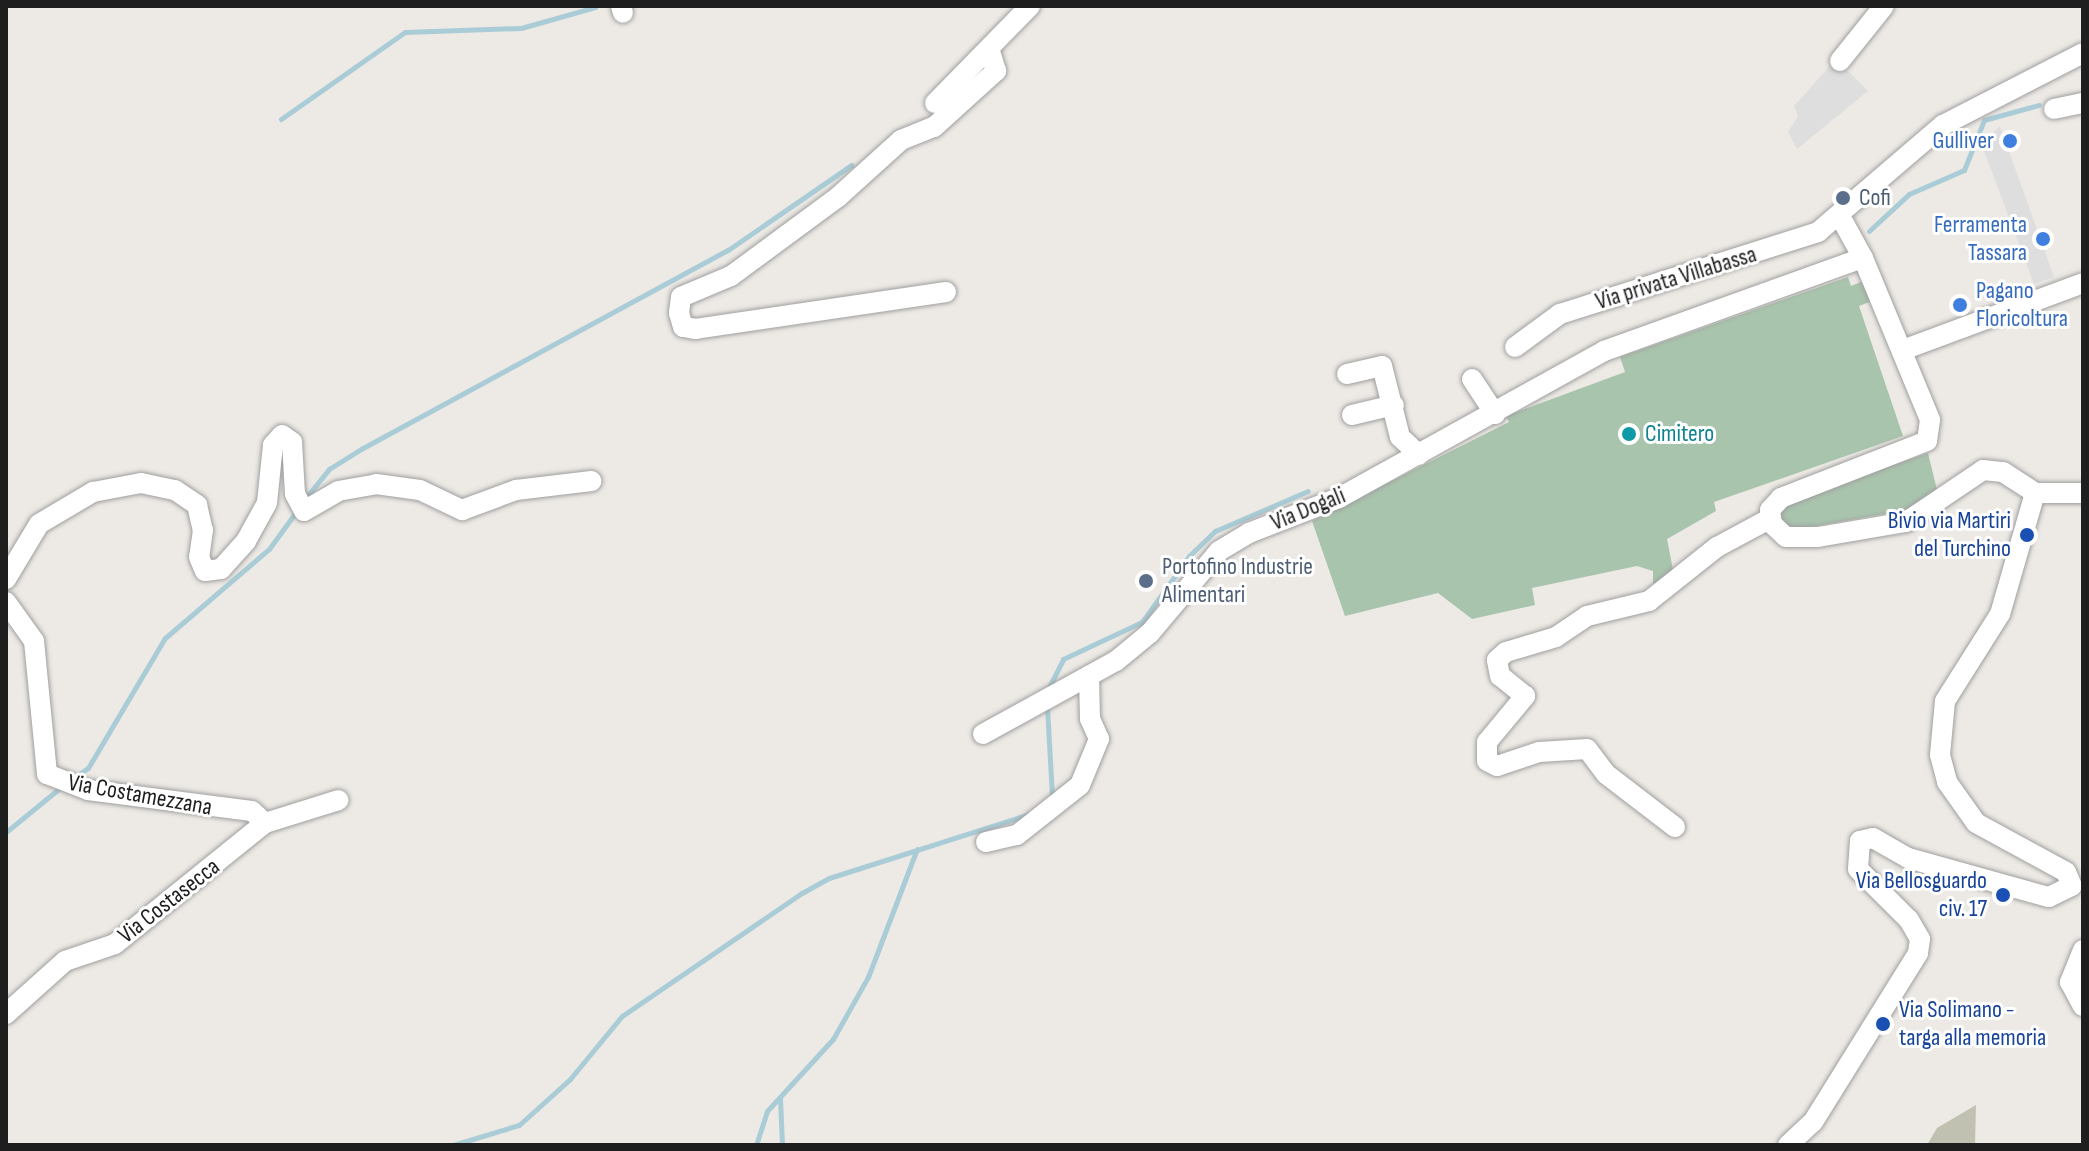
<!DOCTYPE html>
<html>
<head>
<meta charset="utf-8">
<style>
	body { margin:0 }
	#map { position:relative; width:2089px; height:1151px; overflow:hidden; background:#edeae5; font-family:"Sofia Sans Condensed",sans-serif }
	div>[style] { position:absolute }
	.construction>* { inset:0; background:#c1c1b1 }
	.cemetery>* { inset:0; background:#a9c4ad }
	.parking>* { inset:0; background:#dedede }
	.stream>* { height:5px; margin:-2.5px; padding:0 2.5px; transform-origin:2.5px; border-radius:2.5px; background:#aaccd6 }
	.roads { filter:drop-shadow(0 0 2px #9f9f9f) drop-shadow(0 0 2px #9f9f9f) }
	.minor>* { height:20px; margin:-10px; padding:0 10px; transform-origin:10px; border-radius:10px; background:#fff }
	.dots>* { width:22px; height:22px; translate:-50% -50%; box-sizing:border-box; border:4px solid #fff; border-radius:50% }
	span { translate:-50% -50%; white-space:nowrap; text-align:center; line-height:1.15; -webkit-text-stroke:6px #fff; paint-order:stroke }
	.shop-label { font-size:24px; color:#366cbe }
	.right { translate:-100% -50%; text-align:right }
	.left { translate:0 -50%; text-align:left }
	.service-label { font-size:24px; color:#4e5e75 }
	.street-label { font-size:24px; color:#1e1e1e }
	.culture-label { font-size:24px; color:#0d838f }
	.transit-label { font-size:24px; color:#164399 }
	.frame { position:absolute; inset:0; border:8px solid #1e1e1e; pointer-events:none }
</style>
</head>
<body>
<div id="map">
	<div class="construction">
		<i style="clip-path:polygon(1976px 1105px,1975px 1145px,1927px 1145px,1937px 1128px)"></i>
	</div>
	<div class="cemetery">
		<i style="clip-path:polygon(1848px 277px,1851px 286px,1866px 280px,1872px 301px,1859px 306px,1903px 436px,1714px 502px,1716px 511px,1667px 539px,1675px 580px,1653px 584px,1653px 571px,1637px 566px,1532px 588px,1535px 605px,1472px 619px,1438px 593px,1345px 616px,1312px 521px,1509px 422px,1506px 416px,1625px 372px,1620px 357px)"></i>
		<i style="clip-path:polygon(1928px 453px,1937px 490px,1906px 510px,1800px 529px,1782px 524px,1778px 514px,1790px 501px)"></i>
	</div>
	<div class="parking">
		<i style="clip-path:polygon(1836px 59px,1868px 91px,1797px 149px,1788px 132px,1798px 116px,1794px 106px)"></i>
		<i style="clip-path:polygon(2000px 126px,2054px 277px,2034px 284px,1981px 143px)"></i>
	</div>
	<div class="stream">
		<i style="left:281px;top:119px;width:151px;rotate:-35.1deg"></i>
		<i style="left:405px;top:32px;width:116px;rotate:-2deg"></i>
		<i style="left:521px;top:28px;width:77px;rotate:-15.8deg"></i>
		<i style="left:1869px;top:231px;width:54px;rotate:-42.8deg"></i>
		<i style="left:1909px;top:194px;width:60px;rotate:-23.6deg"></i>
		<i style="left:1964px;top:170px;width:54px;rotate:-68.2deg"></i>
		<i style="left:1984px;top:120px;width:57px;rotate:-15.3deg"></i>
		<i style="left:304px;top:500px;width:40px;rotate:-51deg"></i>
		<i style="left:329px;top:469px;width:38px;rotate:-32deg"></i>
		<i style="left:361px;top:449px;width:417px;rotate:-28.5deg"></i>
		<i style="left:728px;top:250px;width:150px;rotate:-34.6deg"></i>
		<i style="left:1046px;top:693px;width:38px;rotate:-63deg"></i>
		<i style="left:1063px;top:659px;width:87px;rotate:-25.1deg"></i>
		<i style="left:1142px;top:622px;width:81px;rotate:-54.5deg"></i>
		<i style="left:1189px;top:556px;width:36px;rotate:-44deg"></i>
		<i style="left:1215px;top:531px;width:101px;rotate:-23.3deg"></i>
		<i style="left:1047px;top:707px;width:89px;rotate:86.8deg"></i>
		<i style="left:72px;top:779px;width:19px;rotate:-35deg"></i>
		<i style="left:88px;top:768px;width:151px;rotate:-59.4deg"></i>
		<i style="left:165px;top:638px;width:137px;rotate:-40.6deg"></i>
		<i style="left:269px;top:549px;width:46px;rotate:-53.9deg"></i>
		<i style="left:6px;top:832px;width:71px;rotate:-39.3deg"></i>
		<i style="left:780px;top:1099px;width:46px;rotate:87.5deg"></i>
		<i style="left:453px;top:1145px;width:69px;rotate:-16.9deg"></i>
		<i style="left:519px;top:1125px;width:69px;rotate:-42deg"></i>
		<i style="left:570px;top:1079px;width:82px;rotate:-50.5deg"></i>
		<i style="left:622px;top:1016px;width:216px;rotate:-34.4deg"></i>
		<i style="left:800px;top:894px;width:33px;rotate:-29deg"></i>
		<i style="left:829px;top:878px;width:210px;rotate:-17.7deg"></i>
		<i style="left:756px;top:1145px;width:36px;rotate:-72deg"></i>
		<i style="left:767px;top:1111px;width:98px;rotate:-47.5deg"></i>
		<i style="left:833px;top:1039px;width:71px;rotate:-60.6deg"></i>
		<i style="left:868px;top:977px;width:137px;rotate:-69.1deg"></i>
	</div>
	<div class="roads">
		<div class="minor">
			<i style="left:621px;top:6px;width:7px;rotate:74deg"></i>
			<i style="left:1840px;top:61px;width:70px;rotate:-51.3deg"></i>
			<i style="left:935px;top:103px;width:136px;rotate:-45.6deg"></i>
			<i style="left:2054px;top:109px;width:30px;rotate:-12deg"></i>
			<i style="left:1863px;top:258px;width:175px;rotate:67.5deg"></i>
			<i style="left:1930px;top:420px;width:21px;rotate:98deg"></i>
			<i style="left:1927px;top:441px;width:157px;rotate:158.7deg"></i>
			<i style="left:1781px;top:498px;width:16px;rotate:133deg"></i>
			<i style="left:1770px;top:510px;width:14px;rotate:82deg"></i>
			<i style="left:1772px;top:524px;width:19px;rotate:43deg"></i>
			<i style="left:1786px;top:537px;width:32px"></i>
			<i style="left:1818px;top:537px;width:89px;rotate:-9.7deg"></i>
			<i style="left:1906px;top:522px;width:93px;rotate:-34deg"></i>
			<i style="left:1983px;top:470px;width:20px;rotate:6deg"></i>
			<i style="left:2003px;top:472px;width:38px;rotate:33deg"></i>
			<i style="left:946px;top:292px;width:253px;rotate:171.6deg"></i>
			<i style="left:696px;top:329px;width:13px;rotate:-171deg"></i>
			<i style="left:683px;top:327px;width:15px;rotate:-106deg"></i>
			<i style="left:679px;top:313px;width:16px;rotate:-83deg"></i>
			<i style="left:681px;top:297px;width:54px;rotate:-22.8deg"></i>
			<i style="left:731px;top:276px;width:133px;rotate:-36.4deg"></i>
			<i style="left:838px;top:197px;width:85px;rotate:-42.1deg"></i>
			<i style="left:901px;top:140px;width:35px;rotate:-22deg"></i>
			<i style="left:934px;top:127px;width:84px;rotate:-42.1deg"></i>
			<i style="left:996px;top:71px;width:21px;rotate:-107deg"></i>
			<i style="left:1515px;top:347px;width:56px;rotate:-36.3deg"></i>
			<i style="left:1560px;top:314px;width:271px;rotate:-17.6deg"></i>
			<i style="left:1818px;top:232px;width:165px;rotate:-40.6deg"></i>
			<i style="left:1943px;top:125px;width:157px;rotate:-27.2deg"></i>
			<i style="left:1903px;top:350px;width:192px;rotate:-20.4deg"></i>
			<i style="left:1347px;top:374px;width:36px;rotate:-13deg"></i>
			<i style="left:1382px;top:366px;width:73px;rotate:75.8deg"></i>
			<i style="left:1400px;top:437px;width:26px;rotate:43deg"></i>
			<i style="left:1472px;top:379px;width:42px;rotate:56.7deg"></i>
			<i style="left:1352px;top:415px;width:43px;rotate:-13.4deg"></i>
			<i style="left:2035px;top:493px;width:126px;rotate:106.1deg"></i>
			<i style="left:2000px;top:614px;width:103px;rotate:122.3deg"></i>
			<i style="left:1945px;top:701px;width:54px;rotate:95.3deg"></i>
			<i style="left:1940px;top:755px;width:28px;rotate:75deg"></i>
			<i style="left:1947px;top:782px;width:50px;rotate:54.7deg"></i>
			<i style="left:1976px;top:823px;width:102px;rotate:28.6deg"></i>
			<i style="left:2066px;top:872px;width:15px;rotate:67deg"></i>
			<i style="left:2035px;top:493px;width:48px"></i>
			<i style="left:6px;top:579px;width:64px;rotate:-59deg"></i>
			<i style="left:39px;top:524px;width:63px;rotate:-30.7deg"></i>
			<i style="left:93px;top:492px;width:49px;rotate:-10.6deg"></i>
			<i style="left:141px;top:483px;width:35px;rotate:12deg"></i>
			<i style="left:175px;top:490px;width:27px;rotate:34deg"></i>
			<i style="left:197px;top:505px;width:26px;rotate:77deg"></i>
			<i style="left:203px;top:530px;width:27px;rotate:98deg"></i>
			<i style="left:199px;top:557px;width:15px;rotate:67deg"></i>
			<i style="left:205px;top:571px;width:16px;rotate:-7deg"></i>
			<i style="left:221px;top:569px;width:38px;rotate:-48deg"></i>
			<i style="left:246px;top:541px;width:43px;rotate:-61.1deg"></i>
			<i style="left:267px;top:503px;width:58px;rotate:-84.1deg"></i>
			<i style="left:273px;top:445px;width:13px;rotate:-48deg"></i>
			<i style="left:282px;top:435px;width:12px;rotate:35deg"></i>
			<i style="left:292px;top:442px;width:52px;rotate:86.7deg"></i>
			<i style="left:295px;top:494px;width:19px;rotate:62deg"></i>
			<i style="left:304px;top:511px;width:39px;rotate:-30deg"></i>
			<i style="left:338px;top:491px;width:39px;rotate:-10deg"></i>
			<i style="left:376px;top:484px;width:44px;rotate:7.8deg"></i>
			<i style="left:420px;top:490px;width:47px;rotate:25.5deg"></i>
			<i style="left:462px;top:510px;width:58px;rotate:-20.3deg"></i>
			<i style="left:516px;top:490px;width:76px;rotate:-6.8deg"></i>
			<i style="left:6px;top:602px;width:48px;rotate:54.3deg"></i>
			<i style="left:34px;top:641px;width:134px;rotate:84.4deg"></i>
			<i style="left:47px;top:774px;width:44px;rotate:21.3deg"></i>
			<i style="left:88px;top:790px;width:165px;rotate:7.3deg"></i>
			<i style="left:252px;top:811px;width:18px;rotate:43deg"></i>
			<i style="left:983px;top:734px;width:152px;rotate:-28.8deg"></i>
			<i style="left:1116px;top:661px;width:44px;rotate:-39.5deg"></i>
			<i style="left:1150px;top:633px;width:107px;rotate:-49.9deg"></i>
			<i style="left:1219px;top:551px;width:35px;rotate:-31deg"></i>
			<i style="left:1249px;top:533px;width:97px;rotate:-21.3deg"></i>
			<i style="left:1339px;top:498px;width:303px;rotate:-29deg"></i>
			<i style="left:1604px;top:351px;width:275px;rotate:-19.8deg"></i>
			<i style="left:1863px;top:258px;width:46px;rotate:-118.8deg"></i>
			<i style="left:1675px;top:827px;width:87px;rotate:-142.5deg"></i>
			<i style="left:1606px;top:774px;width:31px;rotate:-127deg"></i>
			<i style="left:1587px;top:749px;width:48px;rotate:176.4deg"></i>
			<i style="left:1539px;top:752px;width:44px;rotate:161.6deg"></i>
			<i style="left:1497px;top:766px;width:11px;rotate:-153deg"></i>
			<i style="left:1487px;top:761px;width:19px;rotate:-90deg"></i>
			<i style="left:1487px;top:742px;width:60px;rotate:-50.4deg"></i>
			<i style="left:1525px;top:696px;width:32px;rotate:-141deg"></i>
			<i style="left:1500px;top:676px;width:16px;rotate:-101deg"></i>
			<i style="left:1497px;top:660px;width:12px;rotate:-42deg"></i>
			<i style="left:1506px;top:652px;width:52px;rotate:-16.7deg"></i>
			<i style="left:1556px;top:637px;width:37px;rotate:-34deg"></i>
			<i style="left:1587px;top:616px;width:64px;rotate:-13.6deg"></i>
			<i style="left:1649px;top:601px;width:87px;rotate:-38.5deg"></i>
			<i style="left:1717px;top:547px;width:61px;rotate:-28.2deg"></i>
			<i style="left:986px;top:842px;width:32px;rotate:-13deg"></i>
			<i style="left:1017px;top:835px;width:80px;rotate:-38.4deg"></i>
			<i style="left:1080px;top:785px;width:50px;rotate:-67.6deg"></i>
			<i style="left:1099px;top:739px;width:22px;rotate:-114deg"></i>
			<i style="left:1090px;top:719px;width:43px;rotate:-91.3deg"></i>
			<i style="left:2083px;top:950px;width:35px;rotate:112deg"></i>
			<i style="left:2070px;top:982px;width:27px;rotate:62deg"></i>
			<i style="left:6px;top:1014px;width:79px;rotate:-41.9deg"></i>
			<i style="left:65px;top:961px;width:53px;rotate:-18.8deg"></i>
			<i style="left:115px;top:944px;width:193px;rotate:-38.9deg"></i>
			<i style="left:265px;top:823px;width:77px;rotate:-17.3deg"></i>
			<i style="left:1788px;top:1145px;width:34px;rotate:-43deg"></i>
			<i style="left:1813px;top:1122px;width:199px;rotate:-58.1deg"></i>
			<i style="left:1918px;top:953px;width:14px;rotate:-82deg"></i>
			<i style="left:1920px;top:939px;width:22px;rotate:-120deg"></i>
			<i style="left:1909px;top:920px;width:72px;rotate:-135deg"></i>
			<i style="left:1858px;top:869px;width:28px;rotate:-86deg"></i>
			<i style="left:1860px;top:841px;width:13px;rotate:-13deg"></i>
			<i style="left:1873px;top:838px;width:40px;rotate:29.7deg"></i>
			<i style="left:1908px;top:858px;width:146px;rotate:15.5deg"></i>
			<i style="left:2049px;top:897px;width:25px;rotate:-26deg"></i>
		</div>
	</div>
	<div class="dots">
		<i style="left:2010px;top:141px;background:#3f7fe0"></i>
		<i style="left:1843px;top:198px;background:#5c6f8a"></i>
		<i style="left:2043px;top:239px;background:#3f7fe0"></i>
		<i style="left:1960px;top:305px;background:#3f7fe0"></i>
		<i style="left:1629px;top:434px;background:#0f9aa8"></i>
		<i style="left:2027px;top:535px;background:#1a4fb4"></i>
		<i style="left:1146px;top:581px;background:#5c6f8a"></i>
		<i style="left:2003px;top:895px;background:#1a4fb4"></i>
		<i style="left:1883px;top:1024px;background:#1a4fb4"></i>
	</div>
	<div class="shop-label">
		<span class="right" style="left:1994px;top:141px">Gulliver</span>
		<span class="right" style="left:2027px;top:239px">Ferramenta<br>Tassara</span>
		<span class="left" style="left:1976px;top:305px">Pagano<br>Floricoltura</span>
	</div>
	<div class="service-label">
		<span class="left" style="left:1859px;top:198px">Cofi</span>
		<span class="left" style="left:1162px;top:581px">Portofino Industrie<br>Alimentari</span>
	</div>
	<div class="street-label">
		<span style="left:1676px;top:278px;rotate:-17deg">Via privata Villabassa</span>
		<span style="left:1308px;top:509px;rotate:-22deg">Via Dogali</span>
		<span style="left:140px;top:795px;rotate:10deg">Via Costamezzana</span>
		<span style="left:169px;top:901px;rotate:-38deg">Via Costasecca</span>
	</div>
	<div class="culture-label">
		<span class="left" style="left:1645px;top:434px">Cimitero</span>
	</div>
	<div class="transit-label">
		<span class="right" style="left:2011px;top:535px">Bivio via Martiri<br>del Turchino</span>
		<span class="right" style="left:1987px;top:895px">Via Bellosguardo<br>civ. 17</span>
		<span class="left" style="left:1899px;top:1024px">Via Solimano -<br>targa alla memoria</span>
	</div>
	<div class="frame"></div>
</div>
</body>
</html>
